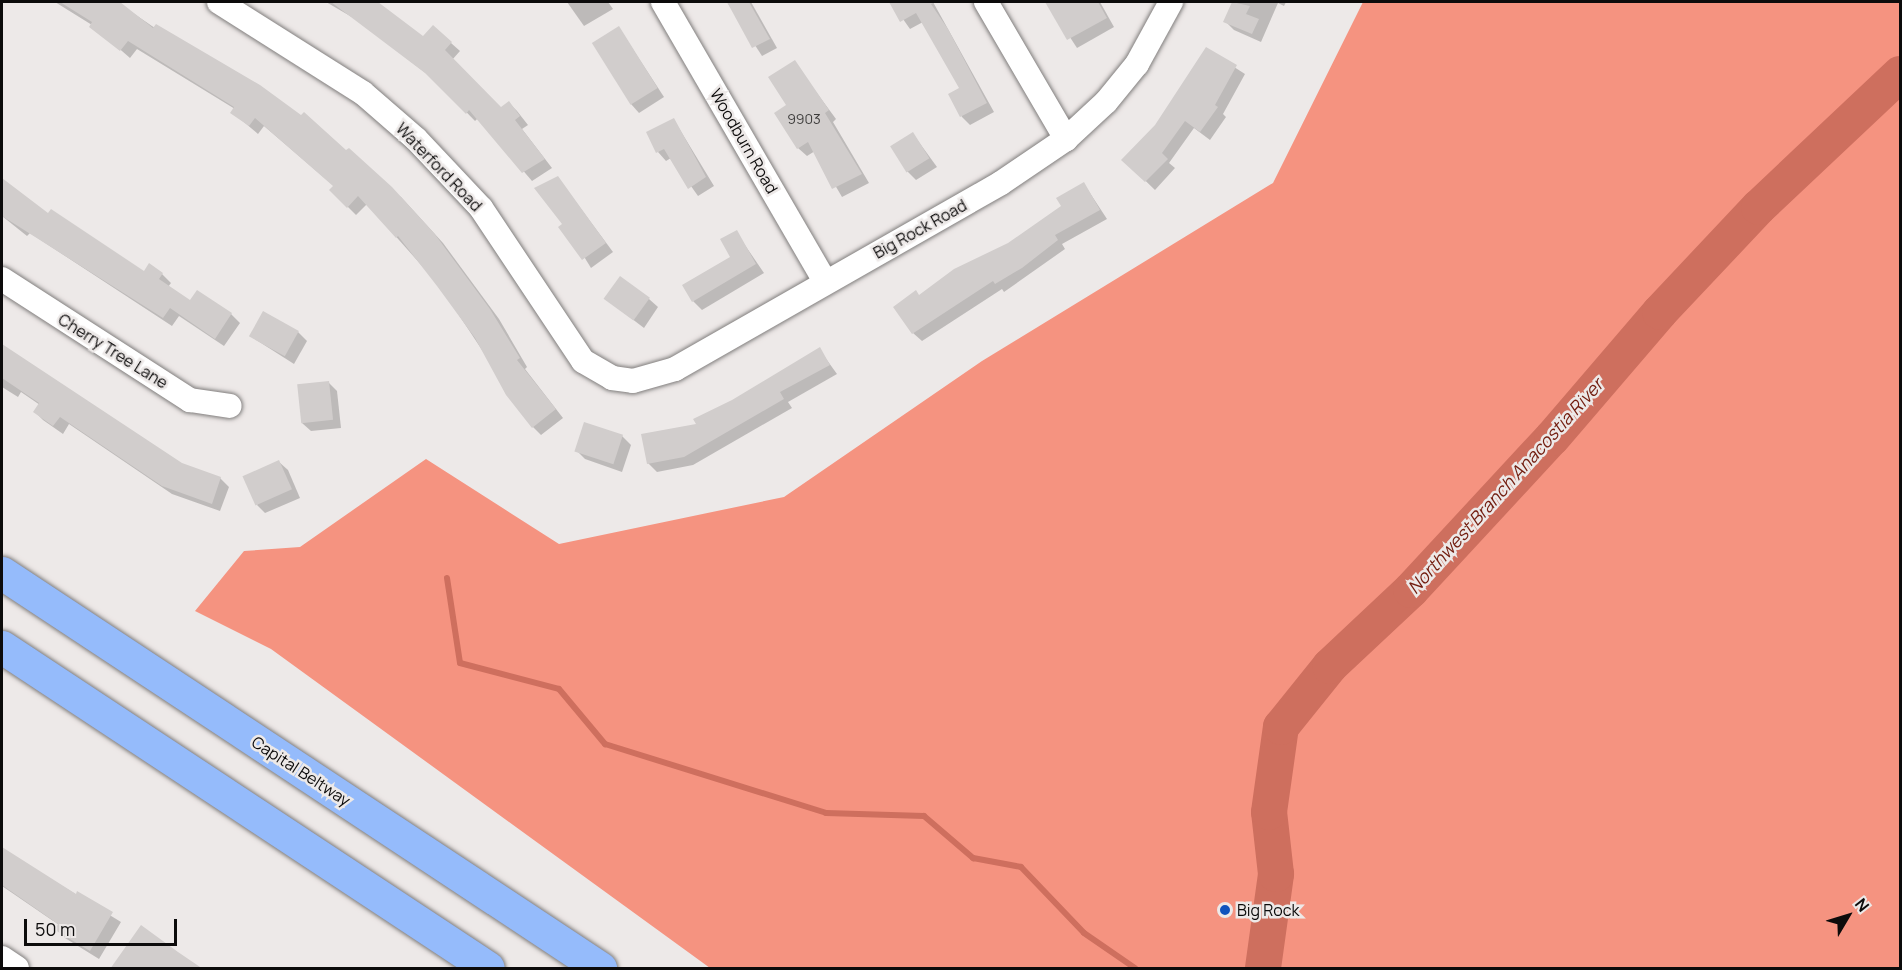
<!DOCTYPE html>
<html>
<head>
<meta charset="utf-8">
<style>
	body { margin:0 }
	#map { position:relative; width:1902px; height:970px; overflow:hidden; background:#ede9e8; font-family:Manrope,sans-serif }
	div>[style] { position:absolute }
	.forest>* { inset:0; background:#f59380 }
	.shadow>* { inset:0; background:#0003 }
	.stream>* { height:6px; margin:-3px; padding:0 3px; transform-origin:3px; border-radius:3px; background:#ce6f5e }
	.river>* { height:36px; margin:-18px; padding:0 18px; transform-origin:18px; border-radius:18px; background:#ce6f5e }
	.building>* { inset:0; background:#d1cdcc; transform-origin:0 0 }
	.roads { filter:drop-shadow(0 0 2px #817e7d) drop-shadow(0 0 2px #817e7d) }
	.minor>* { height:24px; margin:-12px; padding:0 12px; transform-origin:12px; border-radius:12px; background:#fff }
	.motorway>* { height:33px; margin:-16.5px; padding:0 16.5px; transform-origin:16.5px; border-radius:16.5px; background:#95bbfb }
	.dots>* { width:16px; height:16px; translate:-50% -50%; box-sizing:border-box; border:3px solid #ede9e8; border-radius:50% }
	span { translate:-50% -50%; white-space:nowrap; text-align:center; line-height:1.15; -webkit-text-stroke:5px #ede9e8; paint-order:stroke }
	.number-label { font-size:14px; color:#3d3c3b }
	.number-label span { -webkit-text-stroke-width:0 }
	.street-label { font-size:16px; color:#0c0b0b }
	.poi-label { font-size:16px; color:#0c0b0b }
	.left { translate:0 -50%; text-align:left }
	.water-label { font-size:18px; color:#721c0e; font-style:italic }
	.frame { position:absolute; inset:0; border:3px solid #0c0b0b; pointer-events:none }
	.north { position:absolute; left:1818px; top:886px; width:60px; height:60px; -webkit-text-stroke:4px #ede9e8; paint-order:stroke; rotate:52deg; font-size:16px; font-weight:700; line-height:24px; text-align:center; color:#0c0b0b }
	.north::after { content:''; display:block; margin:auto; width:21px; height:27px; background:#0c0b0b; clip-path:polygon(50% 0,100% 100%,50% 72%,0 100%) }
	.scale { position:absolute; left:24px; top:919px; width:153px; height:27px; box-sizing:border-box; border:3px solid #0c0b0b; border-top:0; padding-left:8px; font-size:18px; line-height:21px; white-space:nowrap; color:#0c0b0b; -webkit-text-stroke:4px #ede9e8; paint-order:stroke }
</style>
</head>
<body>
<div id="map">
	<div class="forest">
		<i style="clip-path:polygon(1363px 2px,1900px 2px,1900px 968px,710px 968px,271px 649px,195px 611px,244px 551px,300px 547px,426px 459px,559px 544px,784px 497px,982px 361px,1273px 183px)"></i>
	</div>
	<div class="shadow">
		<i style="clip-path:polygon(55px 2px,117px 2px,401px 197px,443px 243px,499px 319px,527px 367px,525px 369px,563px 418px,541px 435px,533px 427px,439px 285px,367px 204px,356px 215px,331px 190px,334px 186px,264px 126px,258px 134px,232px 112px,235px 109px,137px 49px,130px 58px,92px 25px)"></i>
		<i style="clip-path:polygon(326px 2px,376px 2px,424px 38px,451px 43px,460px 51px,452px 60px,501px 109px,509px 103px,517px 111px,528px 125px,522px 129px,552px 168px,532px 181px,478px 118px,475px 121px,436px 81px,357px 20px)"></i>
		<i style="clip-path:polygon(567px 2px,608px 2px,613px 9px,584px 26px)"></i>
		<i style="clip-path:polygon(727px 2px,751px 2px,777px 48px,762px 56px)"></i>
		<i style="clip-path:polygon(891px 2px,933px 2px,994px 112px,970px 125px,962px 117px,950px 94px,961px 88px,923px 22px,910px 29px)"></i>
		<i style="clip-path:polygon(1047px 2px,1100px 2px,1114px 27px,1077px 48px)"></i>
		<i style="clip-path:polygon(1233px 2px,1286px 2px,1284px 6px,1278px 3px,1261px 42px,1234px 30px,1225px 21px)"></i>
		<i style="clip-path:polygon(619px 28px,664px 97px,639px 113px,631px 104px)"></i>
		<i style="clip-path:polygon(1206px 49px,1245px 74px,1223px 114px,1226px 117px,1210px 140px,1194px 128px,1169px 163px,1175px 168px,1155px 190px,1124px 160px,1156px 126px)"></i>
		<i style="clip-path:polygon(794px 62px,836px 119px,833px 122px,869px 183px,842px 197px,815px 151px,807px 156px,798px 148px,788px 106px)"></i>
		<i style="clip-path:polygon(674px 120px,714px 186px,698px 196px,671px 158px,666px 161px,658px 152px)"></i>
		<i style="clip-path:polygon(913px 134px,937px 167px,916px 180px,907px 171px)"></i>
		<i style="clip-path:polygon(558px 178px,613px 252px,591px 268px,564px 224px)"></i>
		<i style="clip-path:polygon(2px 180px,49px 215px,144px 273px,162px 274px,171px 283px,168px 287px,191px 303px,198px 292px,231px 314px,240px 323px,224px 346px,179px 316px,172px 326px,30px 233px,27px 236px,2px 216px)"></i>
		<i style="clip-path:polygon(1084px 184px,1107px 219px,1062px 244px,1065px 249px,1004px 292px,1002px 289px,922px 341px,913px 333px,920px 297px,1008px 244px,1063px 206px)"></i>
		<i style="clip-path:polygon(736px 232px,764px 273px,702px 310px,693px 301px,732px 257px)"></i>
		<i style="clip-path:polygon(606px 299px,649px 299px,658px 307px,644px 328px)"></i>
		<i style="clip-path:polygon(298px 332px,307px 341px,294px 364px,250px 336px)"></i>
		<i style="clip-path:polygon(2px 345px,182px 464px,220px 478px,229px 487px,220px 511px,172px 494px,69px 424px,63px 434px,43px 420px,35px 412px,40px 405px,21px 392px,18px 397px,2px 387px)"></i>
		<i style="clip-path:polygon(819px 349px,837px 374px,788px 402px,792px 408px,693px 465px,657px 472px,648px 463px,732px 402px)"></i>
		<i style="clip-path:polygon(328px 382px,337px 391px,341px 428px,311px 431px,302px 423px)"></i>
		<i style="clip-path:polygon(622px 436px,631px 445px,622px 472px,585px 459px,576px 450px)"></i>
		<i style="clip-path:polygon(279px 462px,288px 470px,300px 498px,265px 513px,257px 505px)"></i>
		<i style="clip-path:polygon(2px 849px,121px 922px,99px 959px,65px 938px,57px 930px,59px 925px,2px 886px)"></i>
	</div>
	<div class="stream">
		<i style="left:447px;top:578px;width:86px;rotate:81.3deg"></i>
		<i style="left:460px;top:663px;width:102px;rotate:14.7deg"></i>
		<i style="left:559px;top:689px;width:72px;rotate:50.1deg"></i>
		<i style="left:605px;top:744px;width:232px;rotate:17.3deg"></i>
		<i style="left:826px;top:813px;width:98px;rotate:1.8deg"></i>
		<i style="left:924px;top:816px;width:65px;rotate:40.6deg"></i>
		<i style="left:973px;top:858px;width:49px;rotate:10.6deg"></i>
		<i style="left:1021px;top:867px;width:91px;rotate:46.3deg"></i>
		<i style="left:1084px;top:933px;width:62px;rotate:34.5deg"></i>
	</div>
	<div class="river">
		<i style="left:1263px;top:968px;width:95px;rotate:-82.1deg"></i>
		<i style="left:1276px;top:874px;width:62px;rotate:-96.4deg"></i>
		<i style="left:1269px;top:812px;width:86px;rotate:-82deg"></i>
		<i style="left:1281px;top:727px;width:78px;rotate:-51.2deg"></i>
		<i style="left:1330px;top:666px;width:111px;rotate:-43.2deg"></i>
		<i style="left:1411px;top:590px;width:207px;rotate:-47.2deg"></i>
		<i style="left:1552px;top:438px;width:166px;rotate:-49.4deg"></i>
		<i style="left:1660px;top:312px;width:144px;rotate:-46.7deg"></i>
		<i style="left:1759px;top:207px;width:194px;rotate:-43.3deg"></i>
	</div>
	<div class="building">
		<i style="clip-path:polygon(60px 2px,120px 2px,153px 28px,156px 24px,260px 85px,301px 115px,304px 112px,346px 150px,349px 148px,392px 187px,434px 233px,490px 309px,520px 358px,517px 360px,556px 409px,532px 428px,506px 395px,475px 338px,437px 286px,398px 236px,396px 238px,358px 196px,347px 208px,329px 190px,333px 186px,255px 118px,249px 126px,230px 113px,234px 107px,128px 41px,120px 51px,89px 27px,92px 22px)"></i>
		<i style="clip-path:polygon(331px 2px,378px 2px,423px 36px,433px 25px,452px 42px,445px 50px,501px 107px,509px 101px,520px 116px,515px 120px,545px 159px,522px 173px,469px 110px,466px 114px,425px 73px)"></i>
		<i style="clip-path:polygon(727px 2px,749px 2px,770px 39px,752px 48px)"></i>
		<i style="clip-path:polygon(889px 2px,936px 2px,931px 4px,948px 29px,987px 103px,960px 117px,948px 94px,959px 88px,916px 13px,900px 22px)"></i>
		<i style="clip-path:polygon(1045px 2px,1098px 2px,1107px 18px,1067px 40px)"></i>
		<i style="clip-path:polygon(1232px 2px,1250px 6px,1246px 14px,1259px 19px,1252px 34px,1223px 22px)"></i>
		<i style="left:619px;top:26px;width:73px;height:32px;rotate:58deg"></i>
		<i style="clip-path:polygon(1206px 47px,1237px 65px,1215px 105px,1218px 107px,1200px 132px,1185px 121px,1162px 153px,1168px 159px,1145px 182px,1121px 160px,1155px 125px)"></i>
		<i style="clip-path:polygon(795px 60px,829px 110px,825px 113px,862px 174px,832px 189px,808px 142px,797px 149px,774px 113px,786px 105px,768px 77px)"></i>
		<i style="clip-path:polygon(674px 118px,706px 177px,688px 189px,664px 149px,656px 153px,646px 132px)"></i>
		<i style="left:913px;top:132px;width:31px;height:27px;rotate:58deg"></i>
		<i style="clip-path:polygon(558px 176px,606px 243px,582px 260px,558px 227px,562px 224px,534px 188px)"></i>
		<i style="clip-path:polygon(2px 178px,48px 213px,51px 209px,144px 271px,149px 263px,163px 273px,159px 279px,190px 300px,197px 290px,232px 313px,215px 339px,170px 308px,163px 318px,2px 216px)"></i>
		<i style="clip-path:polygon(1084px 182px,1100px 210px,1055px 235px,1058px 240px,1022px 268px,995px 284px,993px 281px,912px 334px,893px 307px,916px 290px,919px 295px,954px 269px,1008px 243px,1061px 206px,1056px 198px)"></i>
		<i style="clip-path:polygon(737px 230px,756px 264px,692px 302px,682px 285px,730px 257px,720px 239px)"></i>
		<i style="left:620px;top:276px;width:37px;height:28px;rotate:36deg"></i>
		<i style="left:263px;top:311px;width:41px;height:29px;rotate:29deg"></i>
		<i style="clip-path:polygon(2px 344px,182px 463px,221px 477px,212px 504px,162px 486px,60px 417px,53px 426px,33px 412px,39px 403px,2px 378px)"></i>
		<i style="clip-path:polygon(820px 347px,830px 365px,780px 392px,784px 399px,684px 457px,647px 464px,641px 434px,696px 424px,693px 419px,732px 400px)"></i>
		<i style="left:329px;top:381px;width:39px;height:32px;rotate:84deg"></i>
		<i style="left:584px;top:422px;width:41px;height:31px;rotate:18deg"></i>
		<i style="left:279px;top:460px;width:32px;height:40px;rotate:66deg"></i>
		<i style="clip-path:polygon(2px 847px,76px 894px,77px 891px,113px 912px,90px 951px,55px 930px,58px 924px,2px 885px)"></i>
		<i style="clip-path:polygon(141px 925px,178px 952px,203px 969px,110px 969px)"></i>
	</div>
	<div class="roads">
		<div class="minor">
			<i style="left:219px;top:2px;width:170px;rotate:32.3deg"></i>
			<i style="left:363px;top:93px;width:70px;rotate:41deg"></i>
			<i style="left:416px;top:139px;width:95px;rotate:46.7deg"></i>
			<i style="left:481px;top:208px;width:184px;rotate:56.3deg"></i>
			<i style="left:583px;top:361px;width:34px;rotate:30deg"></i>
			<i style="left:612px;top:378px;width:21px;rotate:8deg"></i>
			<i style="left:633px;top:381px;width:44px;rotate:-15.9deg"></i>
			<i style="left:675px;top:369px;width:375px;rotate:-29.7deg"></i>
			<i style="left:1001px;top:183px;width:78px;rotate:-34.1deg"></i>
			<i style="left:1066px;top:139px;width:54px;rotate:-42.8deg"></i>
			<i style="left:1106px;top:102px;width:49px;rotate:-50.8deg"></i>
			<i style="left:1137px;top:64px;width:71px;rotate:-61.3deg"></i>
			<i style="left:663px;top:2px;width:323px;rotate:59.9deg"></i>
			<i style="left:986px;top:2px;width:159px;rotate:59.7deg"></i>
			<i style="left:2px;top:279px;width:224px;rotate:32.8deg"></i>
			<i style="left:190px;top:400px;width:40px;rotate:8.5deg"></i>
			<i style="left:2px;top:958px;width:18px;rotate:34deg"></i>
		</div>
		<div class="motorway">
			<i style="left:2px;top:573px;width:717px;rotate:33.45deg"></i>
			<i style="left:2px;top:647px;width:582px;rotate:33.44deg"></i>
		</div>
	</div>
	<div class="dots">
		<i style="left:1225px;top:910px;background:#1053bd"></i>
	</div>
	<div class="number-label">
		<span style="left:804px;top:119px">9903</span>
	</div>
	<div class="street-label">
		<span style="left:744px;top:141px;rotate:60deg">Woodburn Road</span>
		<span style="left:439px;top:167px;rotate:46deg">Waterford Road</span>
		<span style="left:920px;top:229px;rotate:-29deg">Big Rock Road</span>
		<span style="left:113px;top:351px;rotate:32deg">Cherry Tree Lane</span>
		<span style="left:301px;top:771px;rotate:33deg">Capital Beltway</span>
	</div>
	<div class="poi-label">
		<span class="left" style="left:1237px;top:910px">Big Rock</span>
	</div>
	<div class="water-label">
		<span style="left:1505px;top:486px;rotate:-48deg">Northwest Branch Anacostia River</span>
	</div>
	<div class="frame"></div>
	<div class="north">N</div>
	<div class="scale">50 m</div>
</div>
</body>
</html>
